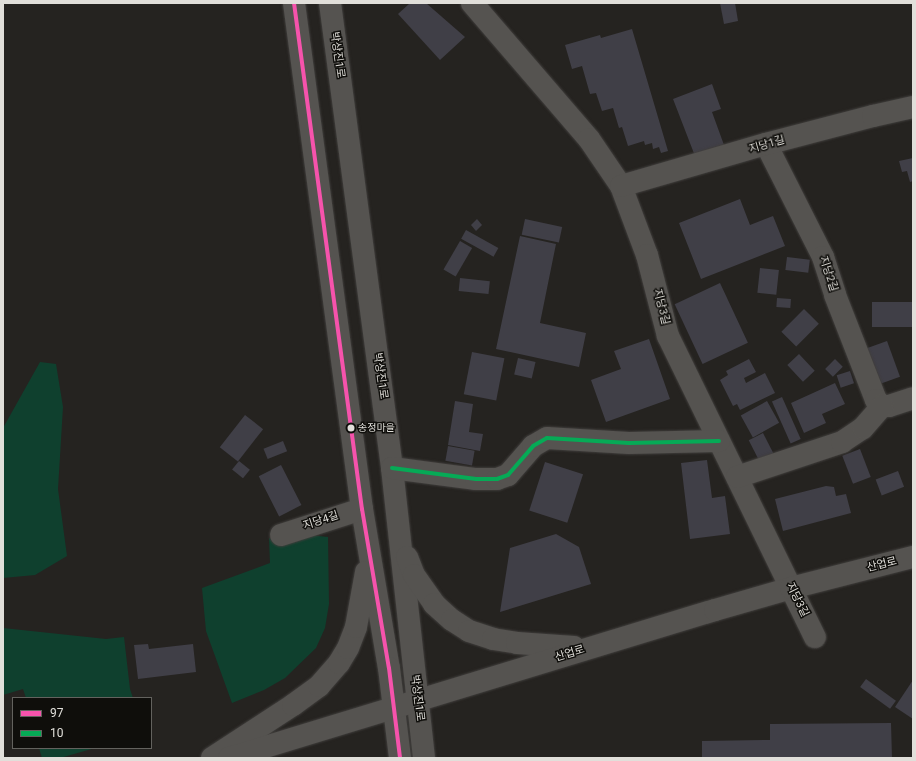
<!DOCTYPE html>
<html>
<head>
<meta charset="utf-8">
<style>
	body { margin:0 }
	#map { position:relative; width:916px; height:761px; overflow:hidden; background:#252320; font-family:Roboto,"Noto Sans KR",sans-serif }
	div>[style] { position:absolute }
	.green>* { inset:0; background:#0f402e }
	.building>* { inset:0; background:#403f47; transform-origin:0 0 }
	.roads { filter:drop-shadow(0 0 1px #403e3c) drop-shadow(0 0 1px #403e3c) }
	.minor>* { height:22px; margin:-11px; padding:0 11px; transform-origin:11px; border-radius:11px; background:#555350 }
	.bus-1>* { height:4px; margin:-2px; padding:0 2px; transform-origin:2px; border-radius:2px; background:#f653ac }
	.bus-2>* { height:4px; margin:-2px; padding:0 2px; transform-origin:2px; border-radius:2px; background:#06aa56 }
	.dots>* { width:11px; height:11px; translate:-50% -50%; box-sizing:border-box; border:2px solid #0f0e0b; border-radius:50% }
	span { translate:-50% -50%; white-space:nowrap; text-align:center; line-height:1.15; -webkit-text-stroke:3px #0f0e0b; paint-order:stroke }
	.bus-label { font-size:10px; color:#e1dfda }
	.left { translate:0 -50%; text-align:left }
	.street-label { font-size:11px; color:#e1dfda }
	.frame { position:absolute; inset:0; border:4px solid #e1dfda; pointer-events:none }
	.legend { position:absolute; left:12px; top:697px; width:140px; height:52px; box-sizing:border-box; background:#0f0e0b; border:1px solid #63625e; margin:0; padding:5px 7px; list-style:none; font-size:12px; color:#e1dfda }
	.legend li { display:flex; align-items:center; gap:8px; height:20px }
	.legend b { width:20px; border:1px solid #63625e }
</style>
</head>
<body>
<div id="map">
	<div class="green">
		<i style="clip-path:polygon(40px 362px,56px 364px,63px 407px,58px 489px,67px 556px,35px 575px,3px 578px,3px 428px)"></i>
		<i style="clip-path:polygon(309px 535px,328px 537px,329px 604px,325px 628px,316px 648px,285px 678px,264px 690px,232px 703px,206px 631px,202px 588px,270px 563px,269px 538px,274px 541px)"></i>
		<i style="clip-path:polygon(3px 628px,106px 639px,124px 637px,130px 689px,133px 698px,26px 698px,23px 689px,3px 695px)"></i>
		<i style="clip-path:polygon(39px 748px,95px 748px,60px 758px,42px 758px)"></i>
	</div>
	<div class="building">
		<i style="clip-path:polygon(410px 3px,426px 3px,465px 37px,440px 60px,398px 14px)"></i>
		<i style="clip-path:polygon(720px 3px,735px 3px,738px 21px,724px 24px)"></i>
		<i style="clip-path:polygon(632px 29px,668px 151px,661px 153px,659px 147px,653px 149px,652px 143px,645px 145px,644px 141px,628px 146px,622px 127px,619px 128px,613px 108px,602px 111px,596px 93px,590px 94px,582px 66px,572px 69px,565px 45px,600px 35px,601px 38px)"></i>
		<i style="clip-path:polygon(712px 84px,721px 109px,712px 112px,724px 145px,695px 156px,673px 99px)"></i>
		<i style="clip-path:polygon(913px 158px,913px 181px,910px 182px,907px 171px,902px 172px,899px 161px)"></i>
		<i style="clip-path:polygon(740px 199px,750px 225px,773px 216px,785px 246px,701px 279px,679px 223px)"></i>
		<i style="clip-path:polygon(477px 219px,482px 225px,476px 231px,471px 225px)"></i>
		<i style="left:525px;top:219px;width:38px;height:16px;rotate:12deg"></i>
		<i style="left:466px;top:230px;width:37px;height:10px;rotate:29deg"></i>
		<i style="clip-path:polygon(520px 236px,556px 244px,540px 323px,586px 333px,579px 367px,496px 349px)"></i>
		<i style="left:460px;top:241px;width:14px;height:33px;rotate:30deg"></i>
		<i style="left:787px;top:257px;width:23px;height:13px;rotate:7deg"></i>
		<i style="left:760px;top:268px;width:19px;height:25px;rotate:6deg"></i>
		<i style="left:460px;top:278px;width:30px;height:13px;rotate:6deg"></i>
		<i style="left:720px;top:283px;width:66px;height:50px;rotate:65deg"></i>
		<i style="left:777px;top:298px;width:14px;height:9px;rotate:4deg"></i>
		<i style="left:913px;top:302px;width:25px;height:41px;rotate:90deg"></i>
		<i style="left:804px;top:309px;width:21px;height:32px;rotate:45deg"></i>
		<i style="clip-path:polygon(649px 339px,670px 399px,606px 422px,591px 380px,621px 369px,614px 351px)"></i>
		<i style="left:887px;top:341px;width:38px;height:23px;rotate:70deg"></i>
		<i style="left:472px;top:352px;width:33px;height:43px;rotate:11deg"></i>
		<i style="left:799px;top:354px;width:23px;height:16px;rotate:47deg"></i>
		<i style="left:518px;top:358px;width:18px;height:17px;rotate:13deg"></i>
		<i style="clip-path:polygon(749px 359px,756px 372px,744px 378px,746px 383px,765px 373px,775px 393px,740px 410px,737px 404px,733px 406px,720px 380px,728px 375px,726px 371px)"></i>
		<i style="left:835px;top:359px;width:11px;height:14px;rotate:45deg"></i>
		<i style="left:850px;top:371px;width:13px;height:14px;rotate:72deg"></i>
		<i style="clip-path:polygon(835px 383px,845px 404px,822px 414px,826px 423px,804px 433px,791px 403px)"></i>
		<i style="left:782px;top:397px;width:46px;height:11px;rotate:66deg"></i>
		<i style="clip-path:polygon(455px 401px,473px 404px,469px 432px,483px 434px,480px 451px,448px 445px)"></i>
		<i style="left:767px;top:401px;width:25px;height:30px;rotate:61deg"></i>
		<i style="left:245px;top:415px;width:23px;height:41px;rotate:38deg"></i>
		<i style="left:763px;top:433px;width:25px;height:16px;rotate:63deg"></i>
		<i style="left:283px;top:441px;width:11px;height:21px;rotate:68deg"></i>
		<i style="left:448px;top:446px;width:27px;height:15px;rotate:10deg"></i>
		<i style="left:860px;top:449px;width:30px;height:19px;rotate:69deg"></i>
		<i style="clip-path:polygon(707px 460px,712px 498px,725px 496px,730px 534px,690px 539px,681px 463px)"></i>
		<i style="left:239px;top:461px;width:14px;height:11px;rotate:39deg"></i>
		<i style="left:545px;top:462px;width:40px;height:51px;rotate:18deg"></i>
		<i style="left:281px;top:465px;width:45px;height:25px;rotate:63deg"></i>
		<i style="left:898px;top:471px;width:17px;height:24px;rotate:69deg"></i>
		<i style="clip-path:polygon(826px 486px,834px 487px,836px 496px,846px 494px,851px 513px,783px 531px,775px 499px)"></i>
		<i style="clip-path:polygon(556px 534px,579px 547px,591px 584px,500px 612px,510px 548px)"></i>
		<i style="clip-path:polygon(148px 644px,149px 649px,193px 644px,196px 672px,138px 679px,134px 645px)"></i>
		<i style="left:866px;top:679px;width:37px;height:10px;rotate:36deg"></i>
		<i style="clip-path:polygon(913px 680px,913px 719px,895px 707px)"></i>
		<i style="clip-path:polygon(891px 723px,892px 758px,702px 758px,702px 741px,770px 740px,770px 724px)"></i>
	</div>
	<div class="roads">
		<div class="minor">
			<i style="left:294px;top:3px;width:511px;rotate:82.35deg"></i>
			<i style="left:362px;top:509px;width:161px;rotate:80.4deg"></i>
			<i style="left:389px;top:668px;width:91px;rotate:83deg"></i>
			<i style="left:330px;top:3px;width:469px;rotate:82.4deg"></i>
			<i style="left:392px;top:468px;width:292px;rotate:83.7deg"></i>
			<i style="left:472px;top:3px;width:179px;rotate:49.3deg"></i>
			<i style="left:589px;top:139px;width:57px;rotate:55.8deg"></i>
			<i style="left:621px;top:186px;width:74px;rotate:69.4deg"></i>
			<i style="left:647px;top:255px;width:84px;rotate:75.5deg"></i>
			<i style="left:668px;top:336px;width:335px;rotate:64deg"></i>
			<i style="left:766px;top:144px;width:127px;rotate:63.2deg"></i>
			<i style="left:823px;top:257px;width:40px;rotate:72deg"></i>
			<i style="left:835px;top:295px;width:113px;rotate:68.7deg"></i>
			<i style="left:876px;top:400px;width:8px;rotate:45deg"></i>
			<i style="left:882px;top:406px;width:7px"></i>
			<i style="left:889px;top:406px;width:25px;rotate:-18deg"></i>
			<i style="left:621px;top:186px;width:151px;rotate:-16.2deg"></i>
			<i style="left:766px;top:144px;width:111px;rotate:-14.7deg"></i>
			<i style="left:873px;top:116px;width:41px;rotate:-12.7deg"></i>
			<i style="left:392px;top:468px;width:85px;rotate:7.5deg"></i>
			<i style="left:476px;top:479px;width:21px"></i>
			<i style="left:497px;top:479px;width:12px;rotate:-20deg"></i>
			<i style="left:508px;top:475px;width:38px;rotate:-49deg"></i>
			<i style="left:533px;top:446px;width:16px;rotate:-30deg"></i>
			<i style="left:547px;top:438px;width:82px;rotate:3.5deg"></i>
			<i style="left:629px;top:443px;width:90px;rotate:-1.3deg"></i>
			<i style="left:737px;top:477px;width:111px;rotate:-18.4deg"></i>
			<i style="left:842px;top:442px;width:25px;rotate:-34deg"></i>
			<i style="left:863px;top:428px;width:29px;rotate:-49deg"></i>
			<i style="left:281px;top:535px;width:85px;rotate:-17.8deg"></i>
			<i style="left:407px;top:557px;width:19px;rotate:69deg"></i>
			<i style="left:414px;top:575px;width:35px;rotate:55deg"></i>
			<i style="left:434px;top:604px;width:24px;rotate:42deg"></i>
			<i style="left:452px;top:620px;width:20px;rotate:33deg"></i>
			<i style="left:469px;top:631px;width:25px;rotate:18deg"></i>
			<i style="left:493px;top:639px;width:24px;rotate:9deg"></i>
			<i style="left:517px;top:643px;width:57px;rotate:4deg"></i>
			<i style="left:212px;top:758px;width:97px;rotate:-33.2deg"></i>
			<i style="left:293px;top:705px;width:32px;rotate:-36deg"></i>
			<i style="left:319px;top:686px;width:30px;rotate:-49deg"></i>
			<i style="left:339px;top:663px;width:17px;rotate:-59deg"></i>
			<i style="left:348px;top:648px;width:22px;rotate:-69deg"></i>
			<i style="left:356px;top:627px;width:56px;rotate:-79.7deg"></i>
			<i style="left:229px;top:758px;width:508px;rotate:-16.94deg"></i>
			<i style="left:715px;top:610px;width:79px;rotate:-16.1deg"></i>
			<i style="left:791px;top:588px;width:126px;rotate:-14.3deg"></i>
		</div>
	</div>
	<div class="bus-1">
		<i style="left:294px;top:3px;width:511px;rotate:82.35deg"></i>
		<i style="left:362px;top:509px;width:161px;rotate:80.4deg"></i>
		<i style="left:389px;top:668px;width:91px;rotate:83deg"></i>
	</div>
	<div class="bus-2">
		<i style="left:392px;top:468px;width:85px;rotate:7.5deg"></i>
		<i style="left:476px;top:479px;width:21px"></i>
		<i style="left:497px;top:479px;width:12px;rotate:-20deg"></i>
		<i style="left:508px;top:475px;width:38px;rotate:-49deg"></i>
		<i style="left:533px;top:446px;width:16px;rotate:-30deg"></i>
		<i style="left:547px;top:438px;width:82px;rotate:3.5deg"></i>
		<i style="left:629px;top:443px;width:90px;rotate:-1.3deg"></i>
	</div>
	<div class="dots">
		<i style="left:351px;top:428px;background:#e1dfda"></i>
	</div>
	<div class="bus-label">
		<span class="left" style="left:358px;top:428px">송정마을</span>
	</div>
	<div class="street-label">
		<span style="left:337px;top:55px;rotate:82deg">박상진1로</span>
		<span style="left:767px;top:145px;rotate:-16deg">지당1길</span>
		<span style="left:828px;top:274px;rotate:72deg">지당2길</span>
		<span style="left:661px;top:307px;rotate:76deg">지당3길</span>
		<span style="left:380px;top:376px;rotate:82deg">박상진1로</span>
		<span style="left:321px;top:521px;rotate:-18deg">지당4길</span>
		<span style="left:882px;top:565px;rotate:-14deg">산업로</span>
		<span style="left:797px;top:600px;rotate:64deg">지당3길</span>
		<span style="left:570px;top:654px;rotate:-17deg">산업로</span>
		<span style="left:417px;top:698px;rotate:83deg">박상진1로</span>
	</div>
	<div class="frame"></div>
	<ul class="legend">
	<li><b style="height:5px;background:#f653ac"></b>97</li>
	<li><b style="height:5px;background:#06aa56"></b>10</li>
	</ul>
</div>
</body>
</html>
